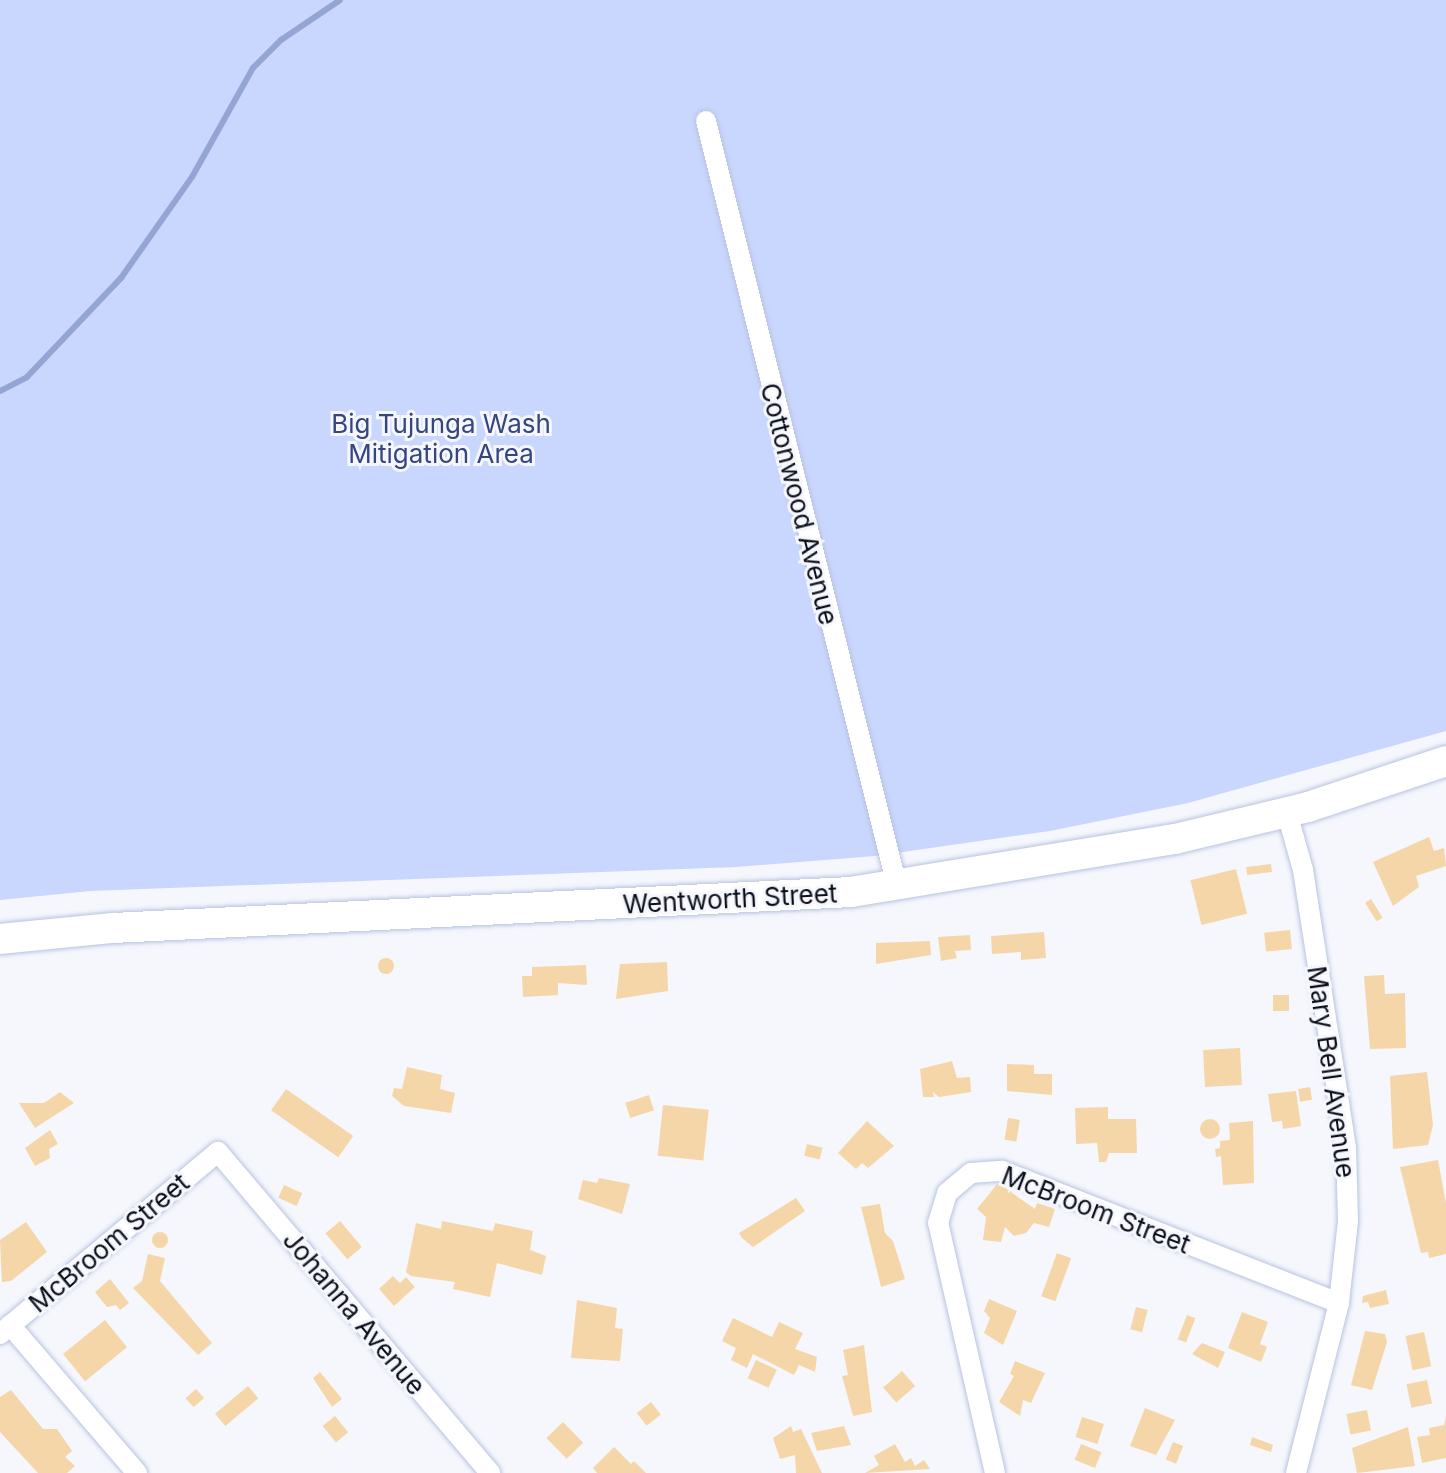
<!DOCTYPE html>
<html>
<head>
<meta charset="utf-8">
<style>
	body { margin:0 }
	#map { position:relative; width:1446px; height:1473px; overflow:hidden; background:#f5f7fd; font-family:Inter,sans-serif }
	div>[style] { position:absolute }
	.green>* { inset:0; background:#c9d7fe }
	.stream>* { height:6px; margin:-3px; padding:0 3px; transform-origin:3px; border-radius:3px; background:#94a5d3 }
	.building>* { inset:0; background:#f5d6a8; transform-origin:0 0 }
	.round { border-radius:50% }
	.roads { filter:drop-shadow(0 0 2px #b9c3e0) drop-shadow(0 0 2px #b9c3e0) }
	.minor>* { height:20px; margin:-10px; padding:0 10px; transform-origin:10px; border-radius:10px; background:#fff }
	.secondary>* { height:30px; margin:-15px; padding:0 15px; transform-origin:15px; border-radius:15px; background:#fff }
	span { translate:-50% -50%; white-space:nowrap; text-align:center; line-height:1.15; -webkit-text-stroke:6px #f5f7fd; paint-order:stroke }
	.park-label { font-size:26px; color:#34457f }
	.street-label { font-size:26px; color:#0c0f19 }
</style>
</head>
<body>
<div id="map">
	<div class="green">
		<i style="clip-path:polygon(0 0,1446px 0,1446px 731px,1188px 803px,1050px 831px,875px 856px,736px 867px,90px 891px,0 900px)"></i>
	</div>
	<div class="stream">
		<i style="left:0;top:391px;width:30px;rotate:-27deg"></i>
		<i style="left:27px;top:377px;width:137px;rotate:-46.5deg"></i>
		<i style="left:121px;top:278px;width:123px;rotate:-54.9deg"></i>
		<i style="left:192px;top:177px;width:125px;rotate:-60.8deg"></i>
		<i style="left:253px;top:68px;width:40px;rotate:-45deg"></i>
		<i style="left:281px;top:40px;width:71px;rotate:-34.1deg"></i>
	</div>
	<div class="building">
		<i style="clip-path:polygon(1429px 837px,1434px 851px,1444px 848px,1446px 866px,1416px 876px,1419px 887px,1393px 906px,1373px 862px)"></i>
		<i style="left:1271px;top:864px;width:8px;height:25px;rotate:83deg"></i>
		<i style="left:1236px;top:869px;width:46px;height:47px;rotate:76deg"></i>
		<i style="left:1371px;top:899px;width:22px;height:7px;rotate:58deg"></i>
		<i style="left:1290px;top:930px;width:19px;height:26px;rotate:84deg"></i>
		<i style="clip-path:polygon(1044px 932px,1046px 958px,1021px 960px,1021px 952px,992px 954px,991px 936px)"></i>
		<i style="clip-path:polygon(970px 935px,971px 950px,955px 951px,957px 958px,941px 961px,938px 937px)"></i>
		<i style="clip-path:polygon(930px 941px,931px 955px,876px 964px,876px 943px)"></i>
		<i class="round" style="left:378px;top:958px;width:16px;height:16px"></i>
		<i style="clip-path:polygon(667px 962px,668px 991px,616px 999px,620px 964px)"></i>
		<i style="clip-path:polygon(586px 965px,587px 985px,558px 983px,558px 995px,523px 997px,522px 976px,532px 976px,532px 967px)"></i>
		<i style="clip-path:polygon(1384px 975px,1385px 994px,1405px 993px,1406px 1048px,1370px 1049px,1364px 976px)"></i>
		<i style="left:1273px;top:995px;width:16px;height:16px"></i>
		<i style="left:1240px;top:1048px;width:37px;height:37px;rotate:87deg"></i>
		<i style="clip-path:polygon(952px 1061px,957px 1078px,970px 1077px,971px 1092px,939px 1097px,933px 1092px,934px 1097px,923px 1097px,920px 1069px)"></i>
		<i style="clip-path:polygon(1007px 1064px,1034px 1065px,1034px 1074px,1052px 1074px,1052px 1095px,1007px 1091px)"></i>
		<i style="clip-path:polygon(407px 1067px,442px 1075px,440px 1089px,455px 1093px,451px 1113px,404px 1106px,392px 1096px,394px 1088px,402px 1089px)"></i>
		<i style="clip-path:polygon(1427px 1072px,1433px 1125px,1428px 1145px,1393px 1149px,1390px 1076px)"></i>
		<i style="left:1310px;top:1087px;width:13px;height:12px;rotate:81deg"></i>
		<i style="left:286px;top:1089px;width:82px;height:26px;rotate:35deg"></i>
		<i style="clip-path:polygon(1296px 1091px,1301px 1126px,1283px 1129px,1282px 1121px,1272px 1122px,1268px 1094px)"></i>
		<i style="clip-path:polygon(60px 1092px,74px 1103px,35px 1128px,19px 1103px,44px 1103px)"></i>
		<i style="left:649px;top:1095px;width:16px;height:25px;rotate:72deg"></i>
		<i style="left:663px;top:1105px;width:46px;height:51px;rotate:6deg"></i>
		<i style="clip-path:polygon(1108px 1107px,1108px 1119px,1136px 1119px,1137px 1153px,1109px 1153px,1106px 1162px,1099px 1162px,1097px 1143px,1076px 1144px,1075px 1108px)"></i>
		<i style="left:1008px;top:1118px;width:12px;height:22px;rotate:9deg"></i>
		<i class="round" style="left:1200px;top:1119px;width:20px;height:20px"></i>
		<i style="clip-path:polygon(867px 1121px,894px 1146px,868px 1168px,862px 1163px,856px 1169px,838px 1153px)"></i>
		<i style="clip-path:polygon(1253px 1121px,1254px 1183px,1223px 1185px,1221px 1156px,1216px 1157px,1215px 1149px,1220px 1148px,1220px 1141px,1230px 1140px,1229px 1123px)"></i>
		<i style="clip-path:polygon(50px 1130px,58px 1144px,49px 1149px,50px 1158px,35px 1166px,25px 1148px)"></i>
		<i style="left:807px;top:1144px;width:16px;height:12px;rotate:14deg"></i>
		<i style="clip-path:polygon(1438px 1160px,1446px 1203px,1446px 1254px,1429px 1258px,1428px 1252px,1421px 1253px,1400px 1167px)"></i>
		<i style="clip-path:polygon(599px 1178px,630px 1184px,622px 1214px,578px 1199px,583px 1180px,597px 1183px)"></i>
		<i style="clip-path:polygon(998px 1183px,1035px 1209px,1037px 1203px,1055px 1209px,1049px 1227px,1034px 1223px,1026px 1233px,1014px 1236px,1005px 1227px,1001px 1242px,983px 1240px,986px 1217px,977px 1209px)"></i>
		<i style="left:284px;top:1185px;width:20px;height:14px;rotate:24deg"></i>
		<i style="clip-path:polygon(796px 1198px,805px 1211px,753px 1247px,742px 1238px,739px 1233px)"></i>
		<i style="clip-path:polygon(880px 1204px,885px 1233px,893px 1241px,905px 1279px,881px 1287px,861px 1207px)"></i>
		<i style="left:340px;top:1221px;width:34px;height:19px;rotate:50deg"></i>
		<i style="clip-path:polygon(442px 1221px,493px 1231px,495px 1223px,533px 1231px,530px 1250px,546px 1256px,542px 1275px,497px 1263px,490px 1297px,453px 1289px,455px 1282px,411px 1276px,406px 1272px,416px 1223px,441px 1229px)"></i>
		<i style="clip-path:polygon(26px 1222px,47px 1252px,11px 1281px,2px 1282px,0 1240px)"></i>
		<i class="round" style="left:152px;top:1232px;width:16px;height:16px"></i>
		<i style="left:1057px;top:1253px;width:15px;height:46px;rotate:20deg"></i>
		<i style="clip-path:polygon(148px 1254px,165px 1258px,160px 1281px,212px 1343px,198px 1355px,133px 1288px,142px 1281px)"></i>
		<i style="clip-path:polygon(393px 1276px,400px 1283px,406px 1277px,415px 1287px,394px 1306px,379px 1289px)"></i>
		<i style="clip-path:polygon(110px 1279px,129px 1303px,120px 1310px,116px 1305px,107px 1307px,95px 1292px)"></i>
		<i style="clip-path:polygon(1386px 1290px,1389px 1304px,1370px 1308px,1368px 1302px,1362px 1303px,1363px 1296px)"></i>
		<i style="clip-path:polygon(989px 1299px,1017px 1311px,1003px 1345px,984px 1333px,990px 1318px,984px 1311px)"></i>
		<i style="clip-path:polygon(577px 1300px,617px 1308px,615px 1328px,623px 1329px,620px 1361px,571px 1358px)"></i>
		<i style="left:1136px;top:1307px;width:12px;height:23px;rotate:14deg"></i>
		<i style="clip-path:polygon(1242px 1312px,1268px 1322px,1260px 1344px,1267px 1347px,1261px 1362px,1228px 1348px)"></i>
		<i style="left:1187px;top:1315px;width:9px;height:26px;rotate:21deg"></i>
		<i style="clip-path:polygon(733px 1318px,772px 1337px,779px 1322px,803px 1333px,795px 1349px,817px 1357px,815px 1372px,799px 1365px,794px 1375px,753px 1354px,747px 1368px,731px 1360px,736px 1348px,722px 1341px)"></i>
		<i style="left:105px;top:1320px;width:35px;height:54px;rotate:51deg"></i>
		<i style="clip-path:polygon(1365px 1331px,1385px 1334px,1387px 1342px,1372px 1390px,1351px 1385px)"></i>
		<i style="left:1424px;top:1332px;width:35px;height:19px;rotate:78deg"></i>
		<i style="clip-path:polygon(1202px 1343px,1225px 1352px,1218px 1368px,1192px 1354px)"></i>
		<i style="clip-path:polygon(864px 1345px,872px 1412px,853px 1416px,842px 1376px,848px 1375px,843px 1350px)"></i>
		<i style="left:756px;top:1360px;width:23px;height:20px;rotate:25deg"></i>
		<i style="clip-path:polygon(1015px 1361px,1045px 1373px,1031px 1403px,1023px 1400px,1020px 1416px,999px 1402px,1014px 1376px,1010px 1374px)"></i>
		<i style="left:902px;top:1371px;width:20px;height:25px;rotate:49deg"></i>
		<i style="clip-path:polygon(320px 1372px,342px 1399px,332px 1407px,313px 1378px)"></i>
		<i style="left:1427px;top:1380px;width:24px;height:21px;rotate:78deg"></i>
		<i style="left:248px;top:1386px;width:16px;height:43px;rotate:50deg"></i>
		<i style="left:196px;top:1389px;width:12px;height:14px;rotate:48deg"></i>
		<i style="clip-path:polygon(11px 1390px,43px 1429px,57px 1429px,72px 1451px,65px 1457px,75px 1466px,67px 1473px,38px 1473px,0 1432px,0 1397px)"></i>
		<i style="left:651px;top:1402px;width:16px;height:18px;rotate:52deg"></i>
		<i style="clip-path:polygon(1145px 1408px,1175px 1420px,1156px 1455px,1130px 1446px)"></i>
		<i style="left:1367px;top:1410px;width:21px;height:21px;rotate:79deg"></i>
		<i style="left:335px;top:1416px;width:21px;height:16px;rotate:51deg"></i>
		<i style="clip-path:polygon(1446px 1416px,1446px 1458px,1422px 1463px,1417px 1437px,1430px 1435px,1429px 1428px,1444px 1425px)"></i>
		<i style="left:1082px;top:1417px;width:23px;height:21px;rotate:18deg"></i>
		<i style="left:563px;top:1422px;width:29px;height:23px;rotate:46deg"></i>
		<i style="clip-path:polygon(791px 1426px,793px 1432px,801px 1429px,822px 1473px,796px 1473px,795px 1455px,780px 1459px,773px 1438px)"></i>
		<i style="clip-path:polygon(844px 1426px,851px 1445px,817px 1451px,811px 1433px)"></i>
		<i style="clip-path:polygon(1408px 1427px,1415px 1466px,1357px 1473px,1352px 1448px)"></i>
		<i style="clip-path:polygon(1252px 1437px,1273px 1445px,1271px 1452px,1250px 1445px)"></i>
		<i style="left:1173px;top:1442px;width:11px;height:19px;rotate:22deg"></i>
		<i style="clip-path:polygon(895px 1444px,905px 1462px,911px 1458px,915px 1466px,924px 1460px,930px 1469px,865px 1473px,879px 1465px,874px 1456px)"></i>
		<i style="left:1081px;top:1444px;width:22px;height:17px;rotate:22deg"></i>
		<i style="clip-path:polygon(614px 1447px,631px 1464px,634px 1461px,646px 1473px,597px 1473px,593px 1468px)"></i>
	</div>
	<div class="roads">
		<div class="minor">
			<i style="left:706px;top:121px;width:788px;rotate:75.98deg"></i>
			<i style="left:1287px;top:813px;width:59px;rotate:74.3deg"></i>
			<i style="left:1303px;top:870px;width:281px;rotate:81.2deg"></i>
			<i style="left:1346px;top:1148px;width:73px;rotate:88.4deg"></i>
			<i style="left:1348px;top:1221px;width:82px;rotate:96.3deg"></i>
			<i style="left:1339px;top:1303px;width:175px;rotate:104.2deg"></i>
			<i style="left:10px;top:1325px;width:195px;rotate:49.4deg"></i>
			<i style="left:0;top:1334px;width:284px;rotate:-39.9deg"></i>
			<i style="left:218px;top:1152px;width:421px;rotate:49.7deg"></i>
			<i style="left:995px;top:1473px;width:256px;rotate:-102.8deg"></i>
			<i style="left:938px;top:1223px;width:31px;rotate:-73deg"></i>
			<i style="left:947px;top:1193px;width:31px;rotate:-40deg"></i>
			<i style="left:971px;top:1173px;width:31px;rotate:-4deg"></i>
			<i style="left:1002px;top:1171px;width:362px;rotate:21.4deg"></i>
		</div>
		<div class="secondary">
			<i style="left:0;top:939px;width:114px;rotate:-5.6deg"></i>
			<i style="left:113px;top:928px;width:739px;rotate:-2.79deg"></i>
			<i style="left:851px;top:892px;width:328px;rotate:-9.3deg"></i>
			<i style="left:1175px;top:839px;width:137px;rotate:-13.5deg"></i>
			<i style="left:1308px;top:807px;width:145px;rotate:-18.4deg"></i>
		</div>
	</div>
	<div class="park-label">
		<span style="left:441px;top:439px">Big Tujunga Wash<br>Mitigation Area</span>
	</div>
	<div class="street-label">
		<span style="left:799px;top:504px;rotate:76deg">Cottonwood Avenue</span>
		<span style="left:730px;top:899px;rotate:-3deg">Wentworth Street</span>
		<span style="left:1331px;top:1072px;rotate:82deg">Mary Bell Avenue</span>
		<span style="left:1096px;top:1210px;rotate:21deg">McBroom Street</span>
		<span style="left:109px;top:1243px;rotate:-40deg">McBroom Street</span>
		<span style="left:354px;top:1313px;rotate:50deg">Johanna Avenue</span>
	</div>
</div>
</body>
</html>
